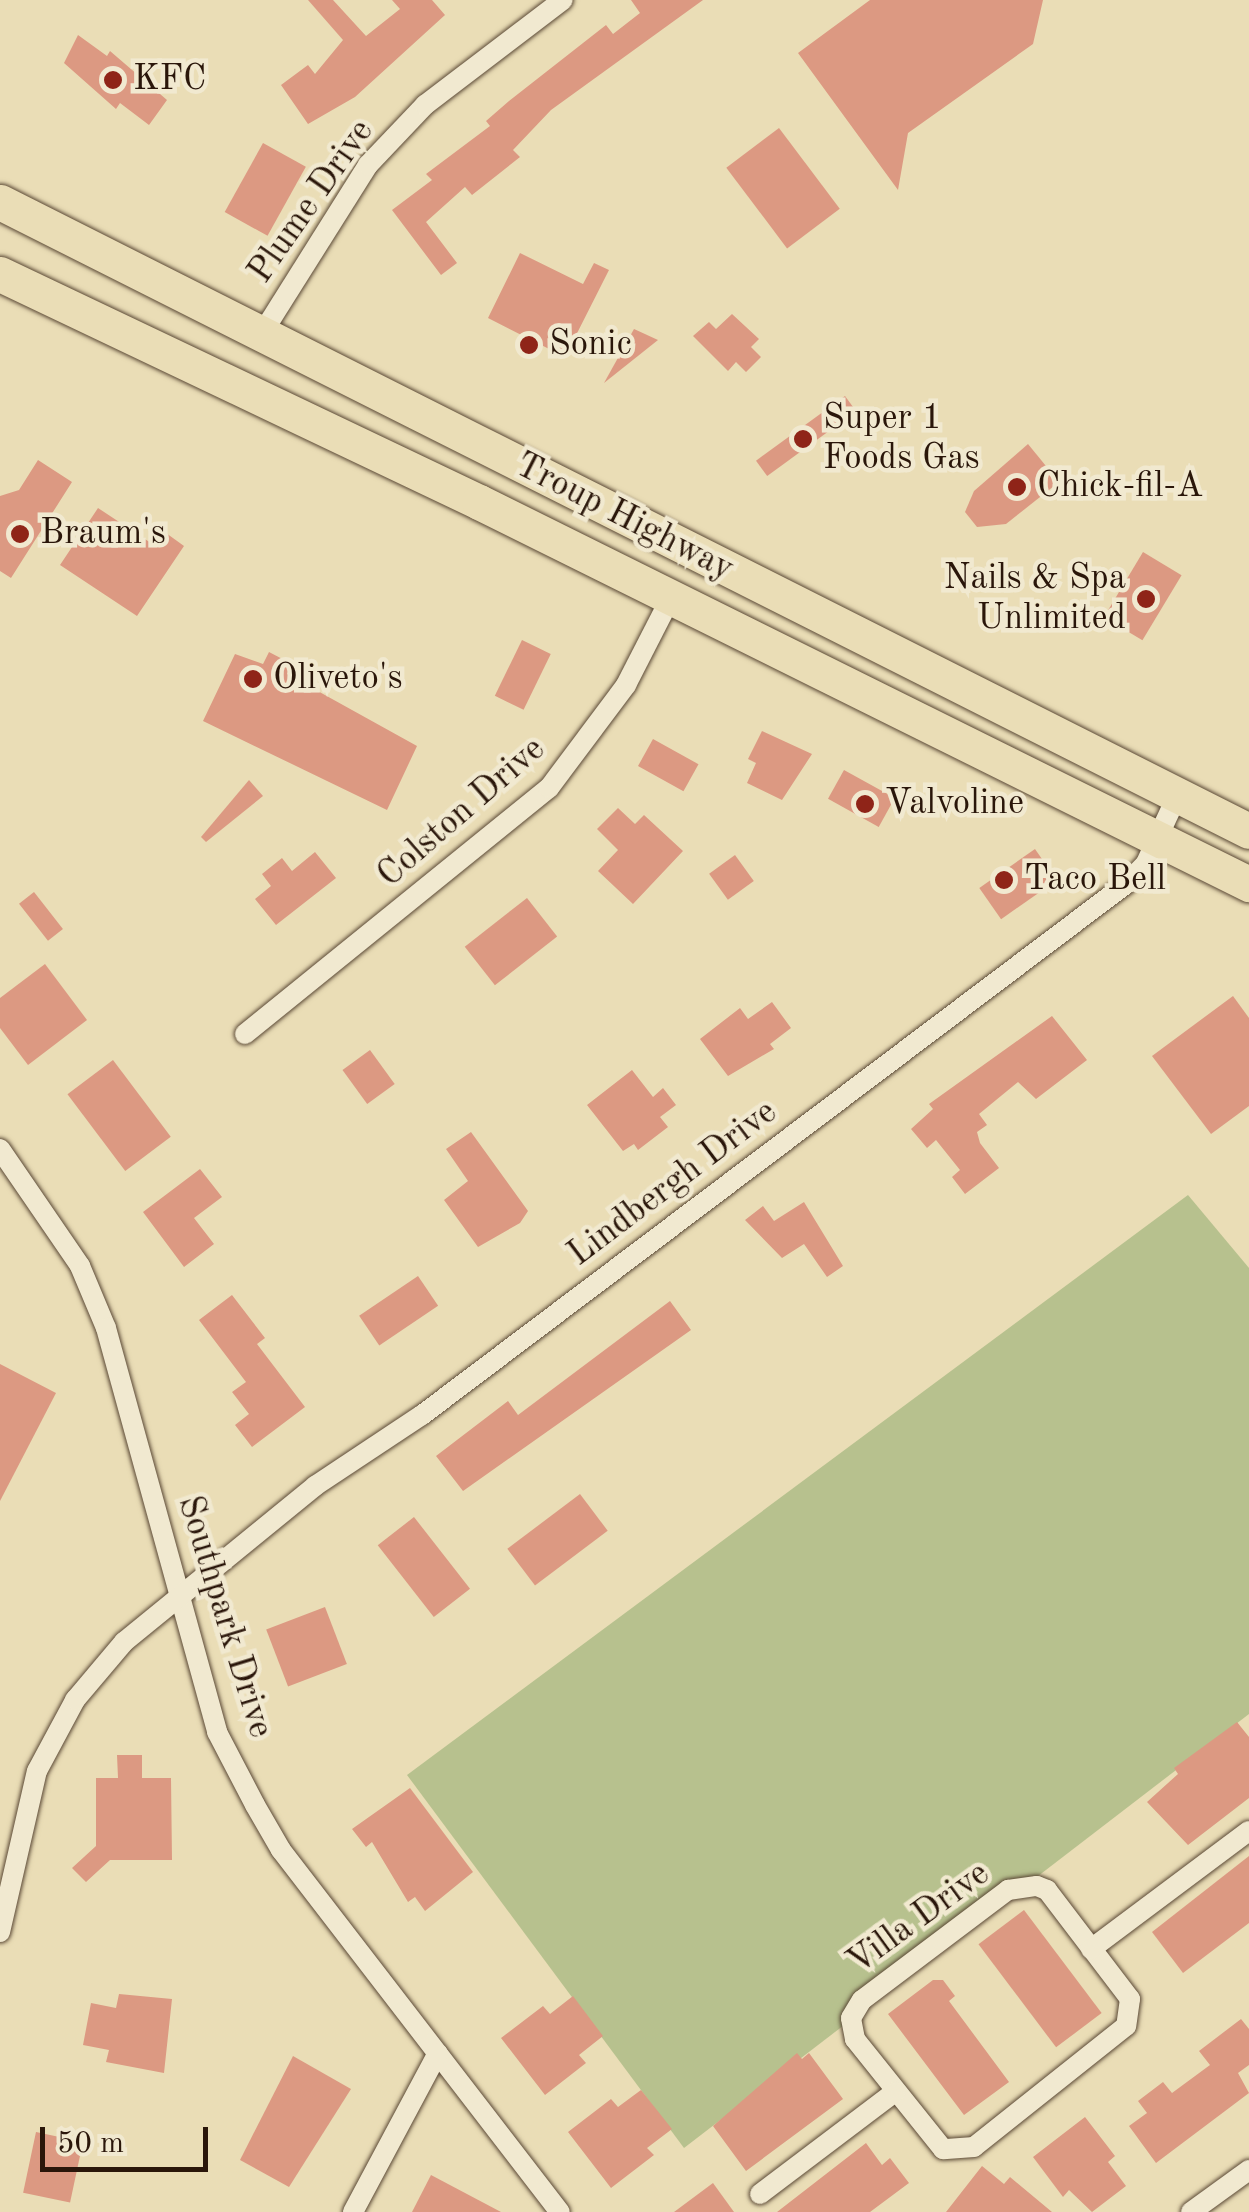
<!DOCTYPE html>
<html>
<head>
<meta charset="utf-8">
<style>
	body { margin:0 }
	#map { position:relative; width:1249px; height:2212px; overflow:hidden; background:#eaddb6; font-family:"Old Standard TT",serif }
	div>[style] { position:absolute }
	.green>* { inset:0; background:#b7c18e }
	.building>* { inset:0; background:#dc9982; transform-origin:0 0 }
	.roads { filter:drop-shadow(0 0 2px #5a4835) drop-shadow(0 0 2px #5a4835) }
	.street>* { height:20px; margin:-10px; padding:0 10px; transform-origin:10px; border-radius:10px; background:#f1e9d0 }
	.highway>* { height:35px; margin:-17.5px; padding:0 17.5px; transform-origin:17.5px; border-radius:17.5px; background:#eaddb6 }
	.dots>* { width:28px; height:28px; translate:-50% -50%; box-sizing:border-box; border:5px solid #f1e9d0; border-radius:50% }
	span { translate:-50% -50%; white-space:nowrap; text-align:center; line-height:1.15; -webkit-text-stroke:9px #f1e9d0; paint-order:stroke }
	.poi-label { font-size:35px; color:#2a160a }
	.left { translate:0 -50%; text-align:left }
	.right { translate:-100% -50%; text-align:right }
	.street-label { font-size:35px; color:#2a160a }
	.scale { position:absolute; left:40px; top:2127px; width:168px; height:45px; box-sizing:border-box; border:5px solid #2a160a; border-top:0; padding-left:12px; font-size:30px; line-height:35px; white-space:nowrap; color:#2a160a; -webkit-text-stroke:8px #f1e9d0; paint-order:stroke }
</style>
</head>
<body>
<div id="map">
	<div class="green">
		<i style="clip-path:polygon(1188px 1195px,1249px 1268px,1249px 1714px,684px 2148px,407px 1775px)"></i>
	</div>
	<div class="building">
		<i style="clip-path:polygon(308px 0,333px 0,366px 36px,400px 9px,392px 0,432px 0,445px 15px,355px 97px,308px 124px,281px 85px,308px 65px,315px 74px,343px 40px)"></i>
		<i style="clip-path:polygon(631px 0,703px 0,551px 110px,513px 150px,520px 157px,472px 195px,465px 187px,426px 222px,457px 263px,441px 275px,392px 210px,432px 180px,426px 174px,490px 126px,486px 121px,509px 101px,606px 25px,613px 34px,640px 13px)"></i>
		<i style="clip-path:polygon(870px 0,1043px 0,1033px 44px,908px 133px,898px 190px,798px 53px)"></i>
		<i style="clip-path:polygon(78px 35px,107px 56px,110px 51px,167px 100px,149px 125px,120px 103px,116px 109px,64px 63px)"></i>
		<i style="left:779px;top:128px;width:101px;height:66px;rotate:53deg"></i>
		<i style="left:263px;top:143px;width:49px;height:79px;rotate:29deg"></i>
		<i style="clip-path:polygon(520px 253px,583px 284px,594px 263px,609px 270px,565px 357px,488px 318px)"></i>
		<i style="clip-path:polygon(732px 314px,759px 339px,751px 347px,761px 357px,746px 372px,736px 362px,728px 371px,693px 336px,709px 322px,716px 329px)"></i>
		<i style="clip-path:polygon(634px 329px,658px 340px,604px 383px)"></i>
		<i style="left:845px;top:396px;width:19px;height:110px;rotate:54deg"></i>
		<i style="clip-path:polygon(1028px 444px,1059px 482px,1006px 524px,977px 527px,965px 512px,974px 491px)"></i>
		<i style="clip-path:polygon(38px 460px,72px 482px,11px 578px,0 571px,0 496px,19px 490px)"></i>
		<i style="clip-path:polygon(98px 508px,157px 547px,166px 533px,184px 546px,137px 616px,60px 565px)"></i>
		<i style="left:1143px;top:552px;width:45px;height:76px;rotate:31deg"></i>
		<i style="left:522px;top:640px;width:32px;height:62px;rotate:26deg"></i>
		<i style="clip-path:polygon(269px 652px,292px 664px,287px 674px,417px 746px,387px 810px,203px 721px,235px 654px,263px 664px)"></i>
		<i style="clip-path:polygon(762px 731px,812px 754px,782px 800px,747px 783px,756px 763px,748px 759px)"></i>
		<i style="left:653px;top:739px;width:52px;height:31px;rotate:29deg"></i>
		<i style="left:844px;top:770px;width:58px;height:33px;rotate:29deg"></i>
		<i style="clip-path:polygon(249px 780px,263px 796px,206px 842px,201px 837px)"></i>
		<i style="clip-path:polygon(618px 808px,635px 824px,644px 815px,683px 851px,633px 904px,598px 871px,618px 850px,597px 829px)"></i>
		<i style="left:1035px;top:849px;width:38px;height:68px;rotate:55deg"></i>
		<i style="clip-path:polygon(315px 852px,336px 878px,276px 925px,255px 899px,271px 886px,262px 874px,282px 858px,292px 871px)"></i>
		<i style="left:735px;top:855px;width:32px;height:32px;rotate:54deg"></i>
		<i style="left:34px;top:892px;width:47px;height:19px;rotate:52deg"></i>
		<i style="left:527px;top:898px;width:49px;height:79px;rotate:52deg"></i>
		<i style="clip-path:polygon(45px 964px,87px 1020px,28px 1065px,0 1028px,0 998px)"></i>
		<i style="clip-path:polygon(1233px 996px,1249px 1018px,1249px 1106px,1211px 1134px,1152px 1056px)"></i>
		<i style="clip-path:polygon(772px 1002px,791px 1028px,770px 1044px,774px 1049px,728px 1076px,700px 1039px,740px 1008px,748px 1019px)"></i>
		<i style="clip-path:polygon(1052px 1016px,1087px 1060px,1036px 1099px,1018px 1082px,979px 1114px,987px 1125px,977px 1132px,980px 1143px,999px 1168px,965px 1194px,952px 1177px,960px 1170px,936px 1140px,927px 1148px,911px 1129px,933px 1109px,929px 1104px)"></i>
		<i style="left:370px;top:1050px;width:42px;height:34px;rotate:54deg"></i>
		<i style="left:113px;top:1060px;width:96px;height:57px;rotate:53deg"></i>
		<i style="clip-path:polygon(632px 1070px,653px 1097px,663px 1088px,676px 1105px,660px 1117px,668px 1127px,638px 1150px,634px 1144px,623px 1151px,587px 1105px)"></i>
		<i style="clip-path:polygon(471px 1132px,528px 1211px,520px 1223px,478px 1247px,444px 1200px,468px 1181px,446px 1149px)"></i>
		<i style="clip-path:polygon(200px 1169px,222px 1197px,194px 1218px,214px 1244px,184px 1267px,143px 1212px)"></i>
		<i style="clip-path:polygon(804px 1202px,843px 1266px,827px 1277px,804px 1244px,782px 1258px,745px 1220px,763px 1206px,774px 1221px)"></i>
		<i style="left:418px;top:1276px;width:36px;height:71px;rotate:56deg"></i>
		<i style="clip-path:polygon(232px 1295px,265px 1338px,257px 1344px,305px 1407px,252px 1447px,235px 1425px,249px 1414px,232px 1392px,246px 1382px,199px 1320px)"></i>
		<i style="clip-path:polygon(670px 1301px,691px 1330px,463px 1491px,436px 1456px,508px 1401px,518px 1415px)"></i>
		<i style="clip-path:polygon(0 1364px,56px 1393px,0 1501px)"></i>
		<i style="left:580px;top:1494px;width:46px;height:91px;rotate:53deg"></i>
		<i style="left:414px;top:1517px;width:91px;height:46px;rotate:52deg"></i>
		<i style="left:325px;top:1607px;width:61px;height:63px;rotate:69deg"></i>
		<i style="clip-path:polygon(1237px 1722px,1249px 1737px,1249px 1798px,1188px 1845px,1147px 1802px,1178px 1774px,1174px 1768px)"></i>
		<i style="clip-path:polygon(117px 1755px,142px 1755px,142px 1778px,171px 1778px,172px 1860px,110px 1860px,86px 1882px,72px 1868px,96px 1846px,96px 1778px,118px 1778px)"></i>
		<i style="clip-path:polygon(410px 1788px,473px 1872px,425px 1911px,415px 1897px,408px 1902px,372px 1842px,366px 1847px,352px 1829px)"></i>
		<i style="clip-path:polygon(1249px 1856px,1249px 1923px,1183px 1973px,1152px 1932px)"></i>
		<i style="left:1024px;top:1910px;width:129px;height:57px;rotate:53deg"></i>
		<i style="clip-path:polygon(933px 1980px,943px 1980px,955px 1996px,949px 2001px,1009px 2082px,964px 2115px,888px 2014px)"></i>
		<i style="clip-path:polygon(119px 1994px,172px 1999px,164px 2073px,106px 2062px,109px 2050px,83px 2045px,91px 2003px,116px 2008px)"></i>
		<i style="clip-path:polygon(573px 1996px,603px 2036px,579px 2055px,586px 2063px,545px 2095px,501px 2038px,543px 2006px,550px 2014px)"></i>
		<i style="clip-path:polygon(1241px 2019px,1249px 2029px,1249px 2065px,1238px 2073px,1249px 2093px,1156px 2163px,1129px 2126px,1147px 2113px,1138px 2101px,1163px 2082px,1172px 2093px,1210px 2065px,1199px 2051px)"></i>
		<i style="clip-path:polygon(797px 2053px,802px 2059px,809px 2053px,843px 2099px,746px 2171px,713px 2126px)"></i>
		<i style="clip-path:polygon(293px 2056px,351px 2089px,289px 2187px,240px 2160px)"></i>
		<i style="clip-path:polygon(641px 2090px,672px 2129px,647px 2148px,654px 2155px,611px 2188px,568px 2132px,611px 2099px,618px 2107px)"></i>
		<i style="clip-path:polygon(1085px 2117px,1115px 2156px,1108px 2162px,1126px 2186px,1092px 2212px,1069px 2190px,1063px 2197px,1033px 2157px)"></i>
		<i style="left:36px;top:2132px;width:48px;height:62px;rotate:12deg"></i>
		<i style="clip-path:polygon(866px 2143px,882px 2165px,890px 2158px,909px 2183px,870px 2212px,777px 2212px)"></i>
		<i style="clip-path:polygon(982px 2166px,1004px 2184px,1010px 2177px,1052px 2212px,946px 2212px)"></i>
		<i style="clip-path:polygon(431px 2175px,501px 2212px,412px 2212px)"></i>
		<i style="clip-path:polygon(713px 2183px,734px 2212px,674px 2212px)"></i>
	</div>
	<div class="roads">
		<div class="street">
			<i style="left:261px;top:335px;width:201px;rotate:-57.8deg"></i>
			<i style="left:368px;top:165px;width:83px;rotate:-46.5deg"></i>
			<i style="left:425px;top:105px;width:173px;rotate:-37.3deg"></i>
			<i style="left:245px;top:1034px;width:391px;rotate:-39deg"></i>
			<i style="left:549px;top:788px;width:129px;rotate:-53.2deg"></i>
			<i style="left:626px;top:685px;width:99px;rotate:-62.9deg"></i>
			<i style="left:0;top:1149px;width:142px;rotate:55.6deg"></i>
			<i style="left:80px;top:1266px;width:67px;rotate:67.2deg"></i>
			<i style="left:106px;top:1328px;width:419px;rotate:74.6deg"></i>
			<i style="left:217px;top:1732px;width:82px;rotate:62.5deg"></i>
			<i style="left:255px;top:1805px;width:52px;rotate:60deg"></i>
			<i style="left:281px;top:1850px;width:457px;rotate:52.4deg"></i>
			<i style="left:1037px;top:1886px;width:11px;rotate:22deg"></i>
			<i style="left:1047px;top:1890px;width:137px;rotate:52.7deg"></i>
			<i style="left:1130px;top:1999px;width:27px;rotate:98deg"></i>
			<i style="left:1126px;top:2026px;width:194px;rotate:141.5deg"></i>
			<i style="left:974px;top:2147px;width:31px;rotate:176deg"></i>
			<i style="left:943px;top:2149px;width:141px;rotate:-128.7deg"></i>
			<i style="left:855px;top:2039px;width:21px;rotate:-101deg"></i>
			<i style="left:851px;top:2018px;width:21px;rotate:-59deg"></i>
			<i style="left:862px;top:2000px;width:183px;rotate:-37deg"></i>
			<i style="left:1008px;top:1890px;width:29px;rotate:-8deg"></i>
			<i style="left:0;top:1932px;width:165px;rotate:-77.1deg"></i>
			<i style="left:37px;top:1771px;width:81px;rotate:-61.8deg"></i>
			<i style="left:75px;top:1700px;width:76px;rotate:-49.8deg"></i>
			<i style="left:124px;top:1642px;width:247px;rotate:-39.2deg"></i>
			<i style="left:315px;top:1486px;width:128px;rotate:-33.6deg"></i>
			<i style="left:422px;top:1415px;width:882px;rotate:-37.03deg"></i>
			<i style="left:1126px;top:884px;width:29px;rotate:-46deg"></i>
			<i style="left:1146px;top:863px;width:74px;rotate:-65.2deg"></i>
			<i style="left:1091px;top:1949px;width:197px;rotate:-36.8deg"></i>
			<i style="left:760px;top:2194px;width:169px;rotate:-37.1deg"></i>
			<i style="left:353px;top:2212px;width:180px;rotate:-61.9deg"></i>
			<i style="left:1191px;top:2212px;width:72px;rotate:-35.9deg"></i>
		</div>
		<div class="highway">
			<i style="left:0;top:202px;width:1398px;rotate:26.73deg"></i>
			<i style="left:0;top:274px;width:530px;rotate:25.45deg"></i>
			<i style="left:479px;top:502px;width:860px;rotate:26.39deg"></i>
		</div>
	</div>
	<div class="dots">
		<i style="left:113px;top:80px;background:#8f2418"></i>
		<i style="left:529px;top:345px;background:#8f2418"></i>
		<i style="left:803px;top:439px;background:#8f2418"></i>
		<i style="left:1017px;top:487px;background:#8f2418"></i>
		<i style="left:20px;top:534px;background:#8f2418"></i>
		<i style="left:1146px;top:599px;background:#8f2418"></i>
		<i style="left:253px;top:679px;background:#8f2418"></i>
		<i style="left:865px;top:804px;background:#8f2418"></i>
		<i style="left:1004px;top:880px;background:#8f2418"></i>
	</div>
	<div class="poi-label">
		<span class="left" style="left:133px;top:80px">KFC</span>
		<span class="left" style="left:549px;top:345px">Sonic</span>
		<span class="left" style="left:823px;top:439px">Super 1<br>Foods Gas</span>
		<span class="left" style="left:1037px;top:487px">Chick-fil-A</span>
		<span class="left" style="left:40px;top:534px">Braum's</span>
		<span class="right" style="left:1126px;top:599px">Nails &amp; Spa<br>Unlimited</span>
		<span class="left" style="left:273px;top:679px">Oliveto's</span>
		<span class="left" style="left:885px;top:804px">Valvoline</span>
		<span class="left" style="left:1024px;top:880px">Taco Bell</span>
	</div>
	<div class="street-label">
		<span style="left:312px;top:202px;rotate:-55deg">Plume Drive</span>
		<span style="left:624px;top:518px;rotate:27deg">Troup Highway</span>
		<span style="left:462px;top:813px;rotate:-41deg">Colston Drive</span>
		<span style="left:673px;top:1184px;rotate:-37deg">Lindbergh Drive</span>
		<span style="left:224px;top:1617px;rotate:73deg">Southpark Drive</span>
		<span style="left:919px;top:1919px;rotate:-36deg">Villa Drive</span>
	</div>
	<div class="scale">50 m</div>
</div>
</body>
</html>
